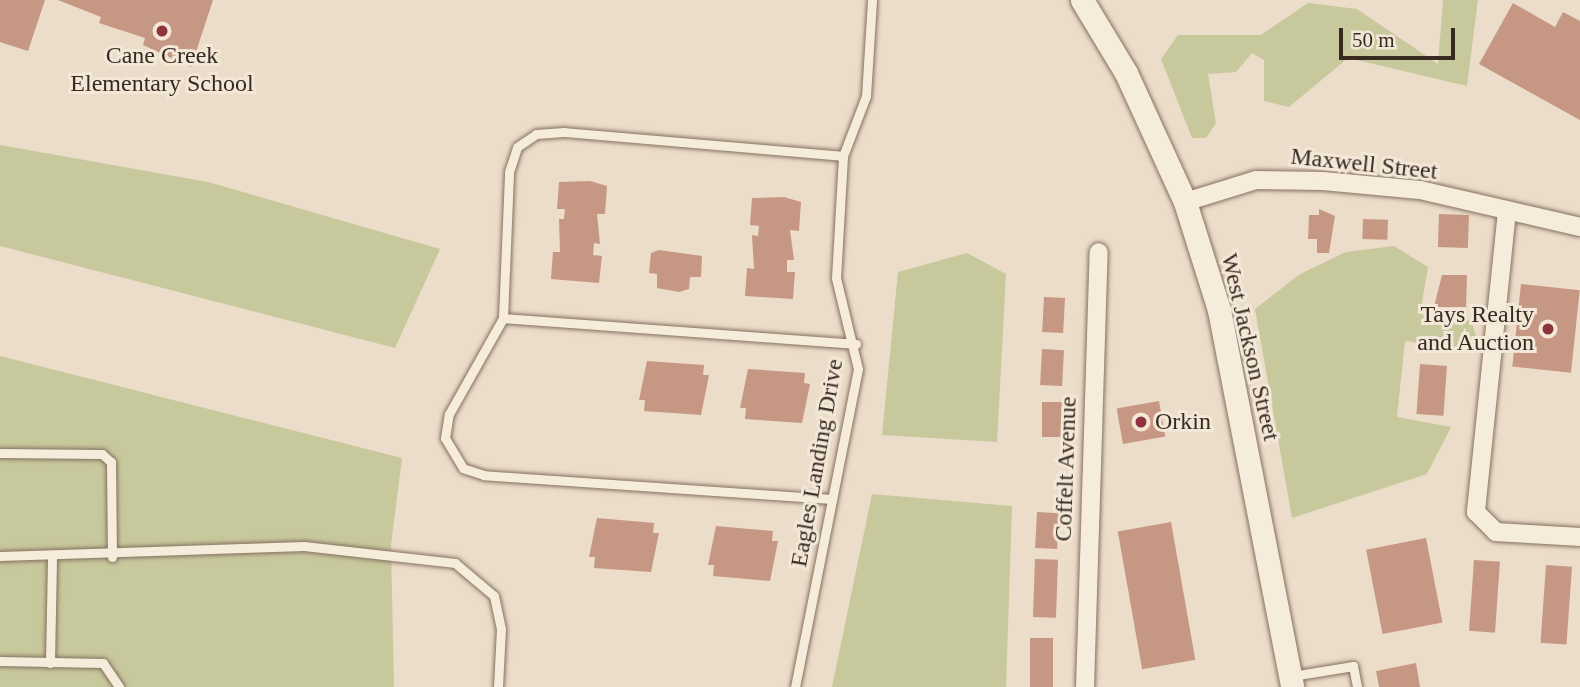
<!DOCTYPE html>
<html>
<head>
<meta charset="utf-8">
<style>
	body { margin:0 }
	#map { position:relative; width:1580px; height:687px; overflow:hidden; background:#ebddc9; font-family:"Times New Roman",serif }
	div>[style] { position:absolute }
	.green>* { inset:0; background:#c8c89d }
	.building>* { inset:0; background:#c69782; transform-origin:0 0 }
	.roads { filter:drop-shadow(0 0 2px #86705f) drop-shadow(0 0 2px #86705f) }
	.lane>* { height:9px; margin:-4.5px; padding:0 4.5px; transform-origin:4.5px; border-radius:4.5px; background:#f6ecdc }
	.street>* { height:18px; margin:-9px; padding:0 9px; transform-origin:9px; border-radius:9px; background:#f6ecdc }
	.secondary>* { height:23px; margin:-11.5px; padding:0 11.5px; transform-origin:11.5px; border-radius:11.5px; background:#f6ecdc }
	.dots>* { width:19px; height:19px; translate:-50% -50%; box-sizing:border-box; border:4px solid #f3e8d8; border-radius:50% }
	span { translate:-50% -50%; white-space:nowrap; text-align:center; line-height:1.15; -webkit-text-stroke:6px #f3e8d8; paint-order:stroke }
	.poi-label { font-size:24px; color:#372a21 }
	.right { translate:-100% -50%; text-align:right }
	.left { translate:0 -50%; text-align:left }
	.street-label { font-size:24px; color:#372a21 }
	.scale { position:absolute; left:1339px; top:28px; width:116px; height:32px; box-sizing:border-box; border:4px solid #372a21; border-top:0; padding-left:9px; font-size:21px; line-height:24px; white-space:nowrap; color:#372a21; -webkit-text-stroke:5px #f3e8d8; paint-order:stroke }
</style>
</head>
<body>
<div id="map">
	<div class="green">
		<i style="clip-path:polygon(1443px 0,1478px 0,1467px 86px,1348px 58px,1289px 107px,1264px 101px,1264px 60px,1252px 53px,1236px 72px,1208px 74px,1216px 123px,1206px 138px,1192px 138px,1161px 59px,1178px 35px,1261px 35px,1308px 3px,1357px 9px,1438px 64px)"></i>
		<i style="clip-path:polygon(0 145px,208px 182px,440px 249px,395px 348px,0 246px)"></i>
		<i style="clip-path:polygon(1394px 246px,1428px 267px,1420px 314px,1471px 320px,1481px 351px,1405px 341px,1397px 417px,1451px 427px,1427px 474px,1292px 518px,1255px 309px,1300px 274px,1346px 252px)"></i>
		<i style="clip-path:polygon(967px 253px,1006px 274px,997px 442px,882px 435px,898px 272px)"></i>
		<i style="clip-path:polygon(0 356px,402px 458px,391px 545px,394px 687px,0 687px)"></i>
		<i style="clip-path:polygon(872px 494px,1012px 506px,1006px 687px,832px 687px)"></i>
	</div>
	<div class="building">
		<i style="clip-path:polygon(0 0,45px 0,28px 51px,0 42px)"></i>
		<i style="clip-path:polygon(58px 0,213px 0,191px 67px,143px 45px,145px 38px,99px 23px,101px 17px)"></i>
		<i style="clip-path:polygon(1513px 3px,1555px 27px,1563px 12px,1580px 21px,1580px 120px,1479px 64px)"></i>
		<i style="clip-path:polygon(590px 181px,607px 186px,605px 214px,597px 214px,600px 244px,594px 243px,593px 255px,602px 256px,599px 283px,551px 279px,553px 252px,560px 252px,559px 219px,564px 219px,565px 209px,557px 209px,559px 182px)"></i>
		<i style="clip-path:polygon(784px 197px,801px 202px,799px 231px,790px 230px,794px 260px,787px 260px,787px 272px,795px 272px,793px 299px,745px 296px,747px 268px,754px 269px,752px 235px,758px 236px,759px 226px,750px 225px,752px 198px)"></i>
		<i style="clip-path:polygon(1319px 209px,1335px 216px,1329px 253px,1317px 253px,1317px 239px,1308px 239px,1309px 215px,1319px 215px)"></i>
		<i style="left:1439px;top:214px;width:30px;height:33px;rotate:2deg"></i>
		<i style="left:1363px;top:219px;width:25px;height:20px;rotate:2deg"></i>
		<i style="clip-path:polygon(659px 250px,702px 256px,701px 277px,690px 277px,689px 289px,679px 292px,657px 288px,657px 274px,649px 273px,651px 253px)"></i>
		<i style="clip-path:polygon(1442px 275px,1467px 275px,1466px 307px,1434px 307px)"></i>
		<i style="left:1521px;top:284px;width:59px;height:83px;rotate:6deg"></i>
		<i style="left:1044px;top:297px;width:21px;height:35px;rotate:3deg"></i>
		<i style="left:1042px;top:349px;width:22px;height:36px;rotate:3deg"></i>
		<i style="clip-path:polygon(647px 361px,704px 365px,703px 375px,709px 375px,701px 415px,644px 411px,645px 400px,639px 400px)"></i>
		<i style="left:1420px;top:364px;width:27px;height:50px;rotate:4deg"></i>
		<i style="clip-path:polygon(748px 369px,805px 373px,804px 383px,810px 384px,802px 423px,745px 419px,746px 408px,740px 408px)"></i>
		<i style="left:1159px;top:401px;width:36px;height:43px;rotate:80deg"></i>
		<i style="left:1042px;top:402px;width:21px;height:35px"></i>
		<i style="left:1037px;top:512px;width:22px;height:36px;rotate:3deg"></i>
		<i style="clip-path:polygon(597px 518px,654px 523px,653px 533px,659px 533px,651px 572px,594px 568px,595px 557px,589px 557px)"></i>
		<i style="left:1171px;top:522px;width:140px;height:54px;rotate:80deg"></i>
		<i style="clip-path:polygon(716px 526px,773px 531px,772px 541px,778px 541px,770px 581px,713px 576px,714px 565px,708px 565px)"></i>
		<i style="left:1426px;top:538px;width:86px;height:61px;rotate:79deg"></i>
		<i style="left:1035px;top:559px;width:23px;height:58px;rotate:2deg"></i>
		<i style="left:1474px;top:560px;width:26px;height:71px;rotate:4deg"></i>
		<i style="left:1546px;top:565px;width:26px;height:78px;rotate:4deg"></i>
		<i style="left:1030px;top:638px;width:23px;height:49px"></i>
		<i style="clip-path:polygon(1416px 663px,1420px 687px,1379px 687px,1376px 671px)"></i>
	</div>
	<div class="roads">
		<div class="lane">
			<i style="left:503px;top:318px;width:354px;rotate:4.2deg"></i>
			<i style="left:0;top:453px;width:102px;rotate:0.6deg"></i>
			<i style="left:102px;top:454px;width:12px;rotate:42deg"></i>
			<i style="left:111px;top:462px;width:95px;rotate:89.4deg"></i>
			<i style="left:832px;top:499px;width:349px;rotate:-176.1deg"></i>
			<i style="left:484px;top:475px;width:22px;rotate:-162deg"></i>
			<i style="left:463px;top:468px;width:35px;rotate:-121deg"></i>
			<i style="left:445px;top:438px;width:24px;rotate:-81deg"></i>
			<i style="left:449px;top:414px;width:110px;rotate:-60.6deg"></i>
			<i style="left:503px;top:318px;width:146px;rotate:-87.6deg"></i>
			<i style="left:509px;top:172px;width:26px;rotate:-72deg"></i>
			<i style="left:517px;top:147px;width:23px;rotate:-34deg"></i>
			<i style="left:536px;top:134px;width:28px;rotate:-4deg"></i>
			<i style="left:564px;top:132px;width:280px;rotate:4.9deg"></i>
			<i style="left:0;top:556px;width:304px;rotate:-1.9deg"></i>
			<i style="left:304px;top:546px;width:152px;rotate:6.4deg"></i>
			<i style="left:455px;top:563px;width:51px;rotate:40.2deg"></i>
			<i style="left:494px;top:596px;width:34px;rotate:78deg"></i>
			<i style="left:501px;top:629px;width:58px;rotate:93deg"></i>
			<i style="left:0;top:661px;width:103px;rotate:1.1deg"></i>
			<i style="left:103px;top:663px;width:29px;rotate:56deg"></i>
			<i style="left:50px;top:663px;width:106px;rotate:-88.9deg"></i>
			<i style="left:1292px;top:676px;width:62px;rotate:-9.3deg"></i>
			<i style="left:1353px;top:666px;width:21px;rotate:79deg"></i>
			<i style="left:795px;top:687px;width:324px;rotate:-78.8deg"></i>
			<i style="left:858px;top:369px;width:94px;rotate:-103.6deg"></i>
			<i style="left:836px;top:278px;width:122px;rotate:-86.7deg"></i>
			<i style="left:843px;top:156px;width:64px;rotate:-69deg"></i>
			<i style="left:866px;top:96px;width:96px;rotate:-86.4deg"></i>
		</div>
		<div class="street">
			<i style="left:1185px;top:202px;width:74px;rotate:-17.2deg"></i>
			<i style="left:1256px;top:180px;width:67px;rotate:0.9deg"></i>
			<i style="left:1323px;top:181px;width:97px;rotate:5.3deg"></i>
			<i style="left:1420px;top:190px;width:164px;rotate:13deg"></i>
			<i style="left:1507px;top:211px;width:303px;rotate:95.9deg"></i>
			<i style="left:1476px;top:512px;width:28px;rotate:45deg"></i>
			<i style="left:1496px;top:532px;width:84px;rotate:3.4deg"></i>
			<i style="left:1085px;top:687px;width:435px;rotate:-88.2deg"></i>
		</div>
		<div class="secondary">
			<i style="left:1082px;top:0;width:85px;rotate:58.9deg"></i>
			<i style="left:1126px;top:73px;width:142px;rotate:65.4deg"></i>
			<i style="left:1185px;top:202px;width:113px;rotate:72.5deg"></i>
			<i style="left:1219px;top:310px;width:384px;rotate:79deg"></i>
		</div>
	</div>
	<div class="dots">
		<i style="left:162px;top:31px;background:#8f343e"></i>
		<i style="left:1548px;top:329px;background:#8f343e"></i>
		<i style="left:1141px;top:422px;background:#8f343e"></i>
	</div>
	<div class="poi-label">
		<span style="left:162px;top:70px">Cane Creek<br>Elementary School</span>
		<span class="right" style="left:1534px;top:329px">Tays Realty<br>and Auction</span>
		<span class="left" style="left:1155px;top:422px">Orkin</span>
	</div>
	<div class="street-label">
		<span style="left:1364px;top:164px;rotate:6deg">Maxwell Street</span>
		<span style="left:1250px;top:347px;rotate:77deg">West Jackson Street</span>
		<span style="left:817px;top:463px;rotate:-80deg">Eagles Landing Drive</span>
		<span style="left:1066px;top:469px;rotate:-88deg">Coffelt Avenue</span>
	</div>
	<div class="scale">50 m</div>
</div>
</body>
</html>
